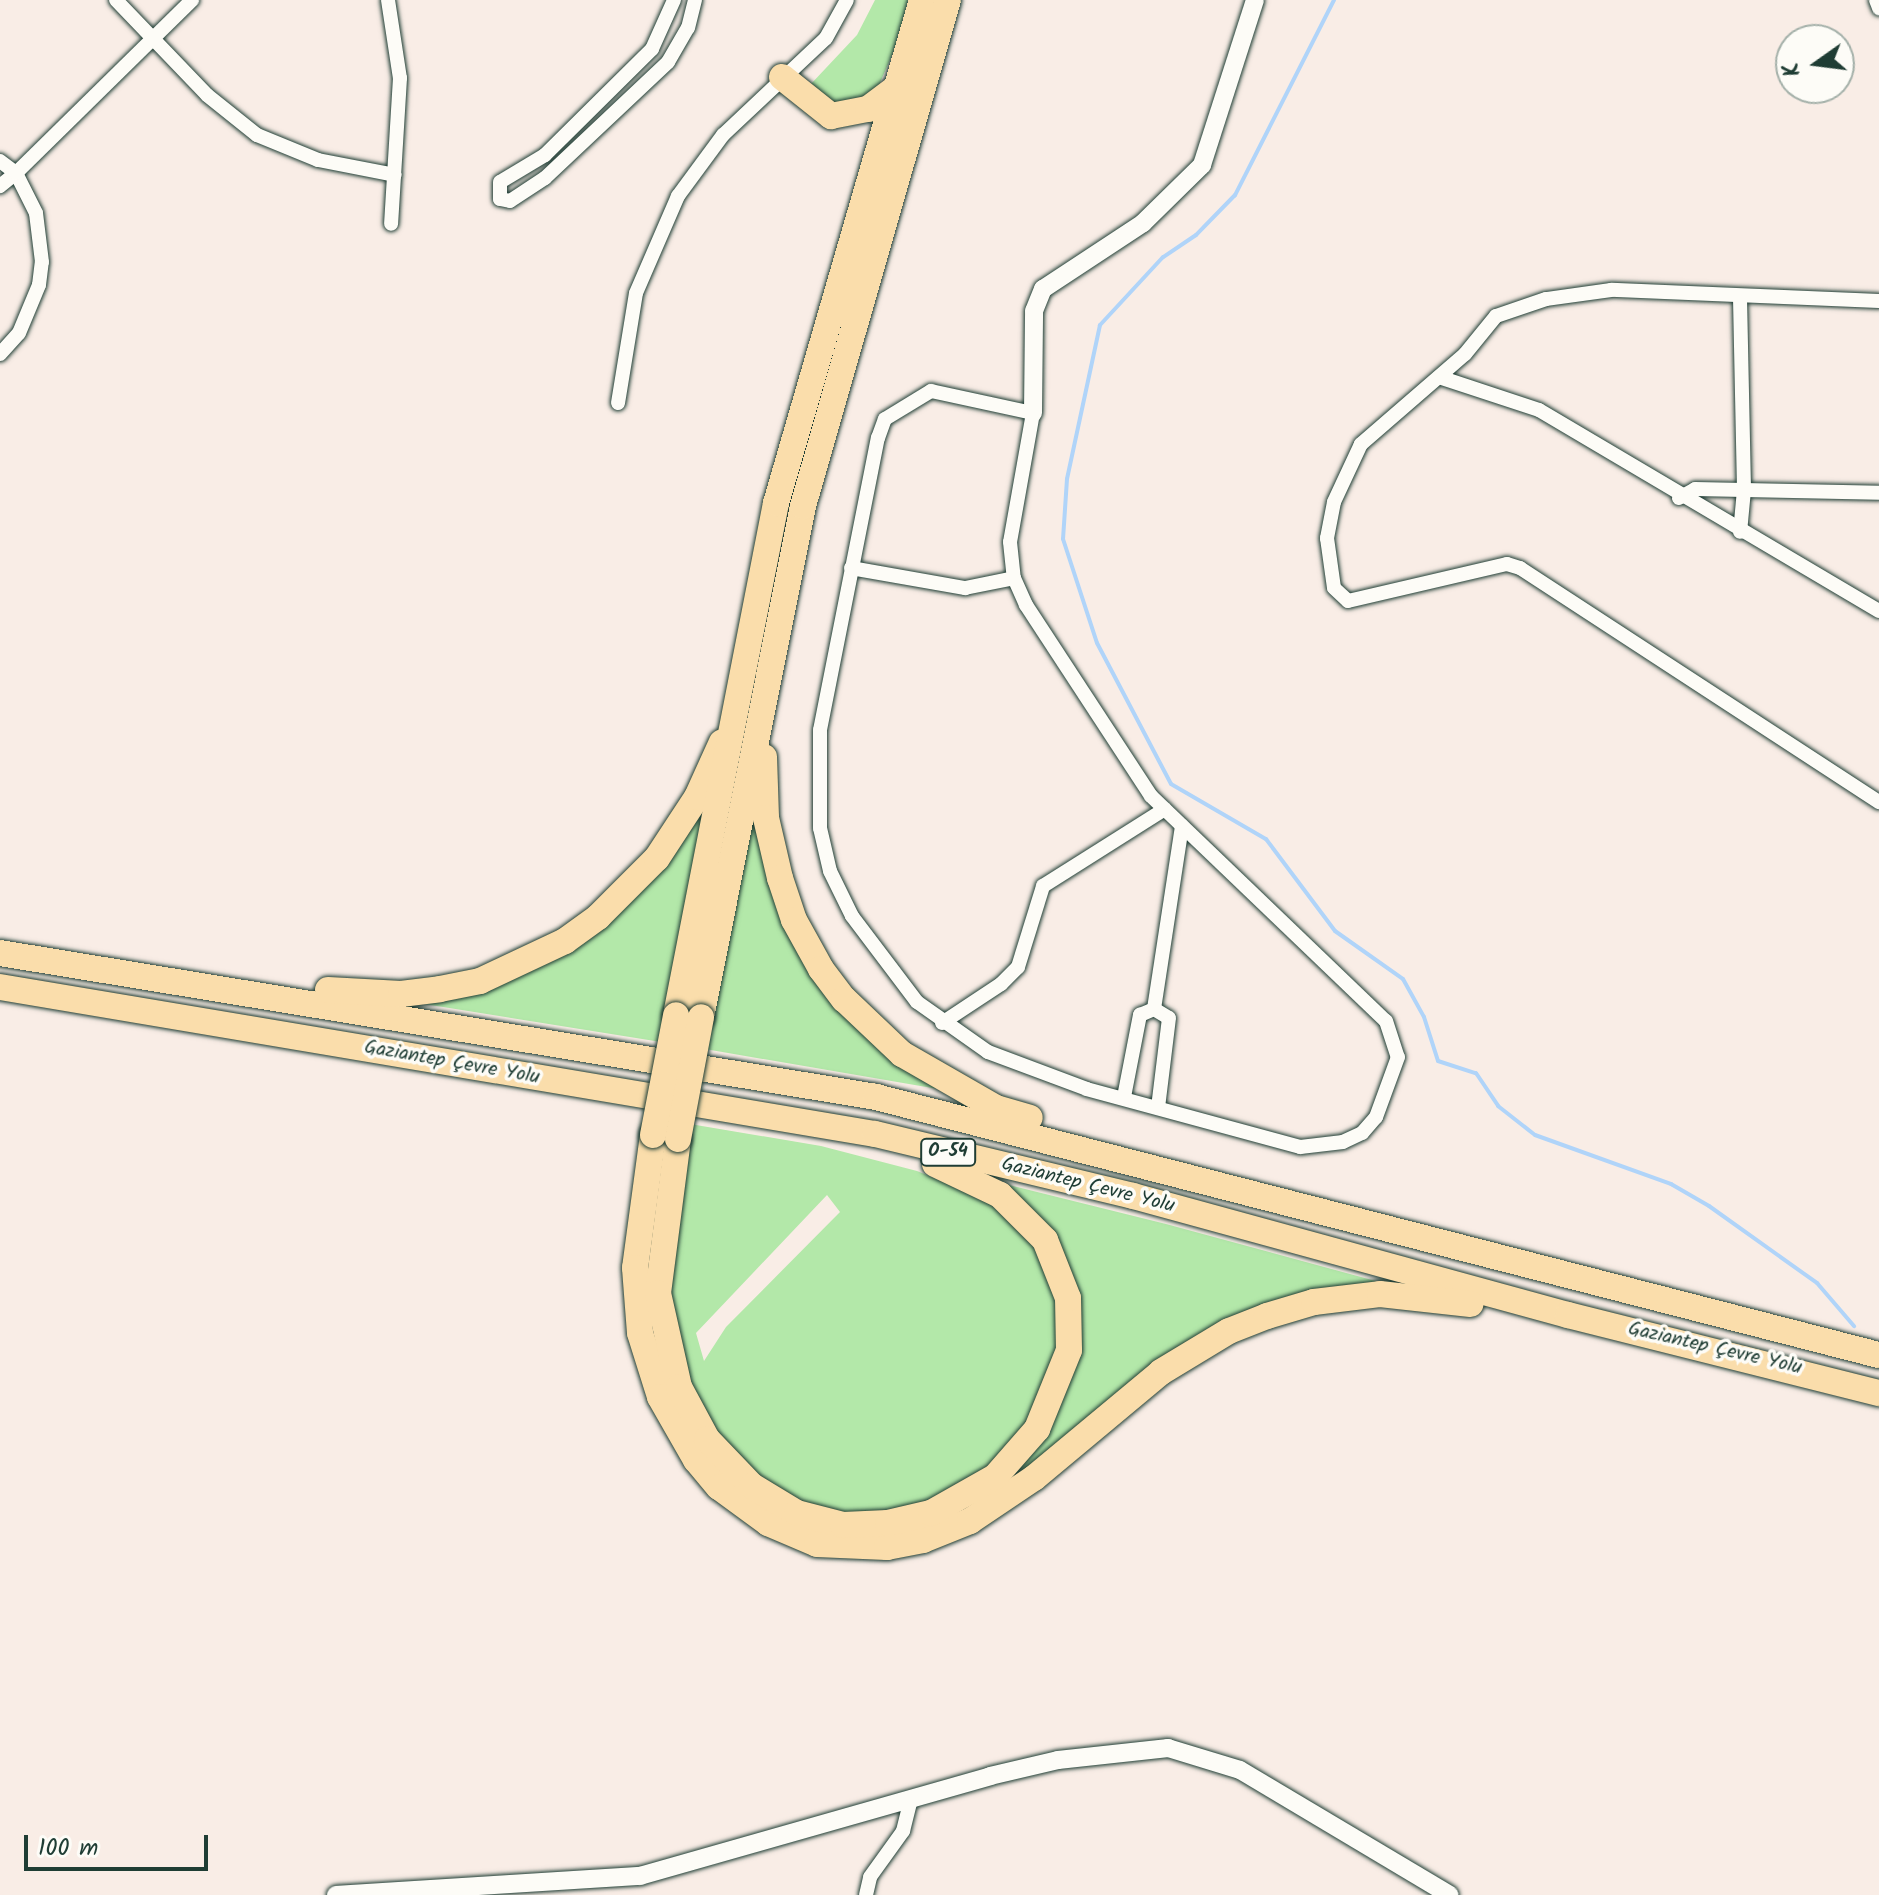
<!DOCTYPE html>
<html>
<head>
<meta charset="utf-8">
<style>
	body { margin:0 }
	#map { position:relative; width:1879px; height:1895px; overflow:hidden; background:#f9ede6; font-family:Kalam,sans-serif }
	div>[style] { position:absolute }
	.green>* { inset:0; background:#b3e8a9 }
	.stream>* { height:4px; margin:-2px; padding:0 2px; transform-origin:2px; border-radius:2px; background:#b0d4f9 }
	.roads { filter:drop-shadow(0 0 2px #1f3d34) drop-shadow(0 0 2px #1f3d34) }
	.minor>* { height:14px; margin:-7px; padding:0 7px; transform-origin:7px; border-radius:7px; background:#fdfcf7 }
	.tertiary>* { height:18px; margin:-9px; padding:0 9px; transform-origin:9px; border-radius:9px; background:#fdfcf7 }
	.motorway>* { height:26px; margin:-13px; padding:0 13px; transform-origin:13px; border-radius:13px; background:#faddab }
	.bridges { filter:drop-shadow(0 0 2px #1f3d34) drop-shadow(0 0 2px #1f3d34) }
	.motorway-bridge>* { height:26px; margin:-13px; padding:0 13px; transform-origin:13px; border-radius:13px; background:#faddab }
	span { translate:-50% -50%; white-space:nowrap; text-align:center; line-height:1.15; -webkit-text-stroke:7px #fdfcf7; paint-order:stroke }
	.shield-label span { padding:2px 6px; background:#fdfcf7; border:2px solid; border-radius:6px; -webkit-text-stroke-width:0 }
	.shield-label { font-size:18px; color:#1f3d34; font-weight:700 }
	.street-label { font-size:20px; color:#1f3d34 }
	.north { position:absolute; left:1775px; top:24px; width:80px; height:80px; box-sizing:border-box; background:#fdfcf7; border:2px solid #a4b0a9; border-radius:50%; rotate:256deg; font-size:22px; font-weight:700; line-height:32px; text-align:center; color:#1f3d34 }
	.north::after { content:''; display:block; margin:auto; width:28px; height:36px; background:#1f3d34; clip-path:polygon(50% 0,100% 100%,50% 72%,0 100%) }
	.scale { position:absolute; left:24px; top:1835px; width:184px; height:36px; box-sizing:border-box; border:4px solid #1f3d34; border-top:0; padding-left:10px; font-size:24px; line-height:28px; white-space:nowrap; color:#1f3d34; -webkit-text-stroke:6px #fdfcf7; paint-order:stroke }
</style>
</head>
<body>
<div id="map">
	<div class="green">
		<i style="clip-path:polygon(875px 0,908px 0,896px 46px,879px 85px,864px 99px,839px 109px,810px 85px,857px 35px)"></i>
		<i style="clip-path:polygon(712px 784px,661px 1042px,412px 1002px,531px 968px)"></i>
		<i style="clip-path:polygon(753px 785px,781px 911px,938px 1089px,705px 1049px)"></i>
		<i style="clip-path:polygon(evenodd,690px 1124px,821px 1146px,917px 1171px,982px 1197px,1027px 1234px,1042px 1258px,1059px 1314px,1058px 1342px,1031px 1419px,981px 1474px,918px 1507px,845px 1514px,816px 1509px,760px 1478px,716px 1433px,687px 1379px,667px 1301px,690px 1124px,827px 1195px,840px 1212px,726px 1327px,704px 1361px,696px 1333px,827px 1195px)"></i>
		<i style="clip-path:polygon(997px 1182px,1166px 1224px,1394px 1286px,1285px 1300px,1018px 1473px,1010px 1472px,1078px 1310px)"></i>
	</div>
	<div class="stream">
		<i style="left:1334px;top:0;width:219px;rotate:116.9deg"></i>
		<i style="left:1235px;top:195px;width:56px;rotate:134.3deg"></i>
		<i style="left:1196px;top:235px;width:40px;rotate:146deg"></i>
		<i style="left:1163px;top:257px;width:93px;rotate:132.8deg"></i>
		<i style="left:1100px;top:325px;width:157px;rotate:102.1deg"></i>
		<i style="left:1067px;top:479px;width:60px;rotate:93.8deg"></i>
		<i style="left:1063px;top:539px;width:109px;rotate:71.9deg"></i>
		<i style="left:1097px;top:643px;width:159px;rotate:62.3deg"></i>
		<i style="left:1171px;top:784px;width:110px;rotate:30.1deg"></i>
		<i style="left:1266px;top:839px;width:115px;rotate:53.1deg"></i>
		<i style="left:1335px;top:931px;width:83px;rotate:35.2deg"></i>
		<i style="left:1403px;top:979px;width:43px;rotate:61.1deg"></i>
		<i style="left:1424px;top:1017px;width:46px;rotate:72.3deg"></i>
		<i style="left:1438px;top:1061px;width:40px;rotate:18deg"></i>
		<i style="left:1476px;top:1073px;width:40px;rotate:56deg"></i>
		<i style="left:1498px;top:1106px;width:47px;rotate:38.1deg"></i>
		<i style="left:1535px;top:1135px;width:145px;rotate:19.8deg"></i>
		<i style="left:1671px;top:1184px;width:44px;rotate:30.1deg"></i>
		<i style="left:1709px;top:1206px;width:133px;rotate:35.5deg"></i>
		<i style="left:1817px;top:1283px;width:57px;rotate:49.3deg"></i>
	</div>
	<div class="roads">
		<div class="minor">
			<i style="left:116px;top:0;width:132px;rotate:46.2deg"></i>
			<i style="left:207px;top:95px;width:64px;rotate:38.7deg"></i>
			<i style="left:257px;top:135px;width:66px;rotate:22.3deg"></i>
			<i style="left:318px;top:160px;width:78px;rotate:11deg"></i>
			<i style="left:388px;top:0;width:79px;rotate:81.3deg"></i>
			<i style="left:400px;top:78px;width:146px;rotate:93.5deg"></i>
			<i style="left:674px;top:0;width:54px;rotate:114.2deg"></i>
			<i style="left:652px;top:49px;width:151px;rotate:135.3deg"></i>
			<i style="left:545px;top:155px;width:52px;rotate:149deg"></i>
			<i style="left:500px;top:182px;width:17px;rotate:90deg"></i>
			<i style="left:500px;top:199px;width:10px;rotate:11deg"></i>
			<i style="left:510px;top:201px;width:42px;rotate:-33.3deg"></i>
			<i style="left:545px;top:178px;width:169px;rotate:-43.3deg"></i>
			<i style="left:668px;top:62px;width:39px;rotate:-60deg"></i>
			<i style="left:688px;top:28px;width:29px;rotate:-76deg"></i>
			<i style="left:1876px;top:0;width:9px;rotate:69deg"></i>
			<i style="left:0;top:161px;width:20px;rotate:37deg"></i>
			<i style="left:16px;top:173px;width:21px;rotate:141deg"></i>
			<i style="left:1740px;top:298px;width:192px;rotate:88.8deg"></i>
			<i style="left:1744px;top:490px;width:42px;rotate:95.4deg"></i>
			<i style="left:1879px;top:301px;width:268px;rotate:-177.6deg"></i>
			<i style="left:1611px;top:290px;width:66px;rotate:172.1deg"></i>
			<i style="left:1546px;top:299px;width:53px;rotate:161.2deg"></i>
			<i style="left:1496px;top:316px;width:49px;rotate:129.2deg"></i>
			<i style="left:1465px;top:354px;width:138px;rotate:139.1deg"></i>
			<i style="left:1361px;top:444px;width:64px;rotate:115deg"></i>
			<i style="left:1334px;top:502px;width:37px;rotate:101deg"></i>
			<i style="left:1327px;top:538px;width:50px;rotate:82deg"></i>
			<i style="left:1334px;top:588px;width:19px;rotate:43deg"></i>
			<i style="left:1348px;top:601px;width:163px;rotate:-13.1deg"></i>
			<i style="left:1507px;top:564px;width:14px;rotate:17deg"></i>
			<i style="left:1520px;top:568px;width:429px;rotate:33.1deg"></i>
			<i style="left:0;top:354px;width:28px;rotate:-48deg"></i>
			<i style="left:19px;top:333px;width:52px;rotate:-67.4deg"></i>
			<i style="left:39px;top:285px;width:23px;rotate:-83deg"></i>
			<i style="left:42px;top:262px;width:49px;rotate:-97deg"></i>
			<i style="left:36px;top:213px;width:45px;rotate:-116.6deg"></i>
			<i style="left:16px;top:173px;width:247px;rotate:-44.5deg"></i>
			<i style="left:1439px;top:377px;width:105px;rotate:18.3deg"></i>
			<i style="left:1539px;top:410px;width:395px;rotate:30.6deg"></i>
			<i style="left:931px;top:391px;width:104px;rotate:12.2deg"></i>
			<i style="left:1033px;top:413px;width:131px;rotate:100.1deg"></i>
			<i style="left:1010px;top:542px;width:36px;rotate:84deg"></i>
			<i style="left:1014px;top:578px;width:30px;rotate:66deg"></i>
			<i style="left:1026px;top:605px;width:228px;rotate:56.8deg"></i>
			<i style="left:1151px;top:796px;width:325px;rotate:43.8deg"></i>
			<i style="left:1386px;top:1021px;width:38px;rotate:72deg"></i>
			<i style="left:1398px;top:1057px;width:64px;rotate:110.1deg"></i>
			<i style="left:1376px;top:1117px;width:21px;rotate:131deg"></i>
			<i style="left:1362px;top:1133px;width:21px;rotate:155deg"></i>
			<i style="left:1343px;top:1142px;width:43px;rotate:173.4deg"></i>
			<i style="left:1300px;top:1147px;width:221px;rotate:-164.8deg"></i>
			<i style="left:1087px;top:1089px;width:106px;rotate:-159.5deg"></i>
			<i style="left:988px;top:1052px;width:87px;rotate:-144.8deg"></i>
			<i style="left:917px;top:1002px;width:108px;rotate:-127.1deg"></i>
			<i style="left:852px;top:916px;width:50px;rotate:-116.1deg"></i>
			<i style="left:830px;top:871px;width:44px;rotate:-103.1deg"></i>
			<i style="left:820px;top:828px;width:98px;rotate:-90deg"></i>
			<i style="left:820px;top:730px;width:298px;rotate:-78.8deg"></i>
			<i style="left:878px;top:438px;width:20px;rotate:-70deg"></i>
			<i style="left:885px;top:419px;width:54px;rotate:-31.3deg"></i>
			<i style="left:618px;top:403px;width:111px;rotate:-80.7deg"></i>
			<i style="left:636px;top:293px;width:106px;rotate:-66.6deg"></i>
			<i style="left:678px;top:196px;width:76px;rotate:-53.6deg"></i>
			<i style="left:723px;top:135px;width:141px;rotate:-43.3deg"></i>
			<i style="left:826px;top:38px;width:43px;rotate:-61.1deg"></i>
			<i style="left:1679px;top:498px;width:18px;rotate:-29deg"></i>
			<i style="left:1695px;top:489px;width:184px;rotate:1.2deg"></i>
			<i style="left:851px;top:568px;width:116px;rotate:10deg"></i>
			<i style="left:965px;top:588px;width:50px;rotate:-11.5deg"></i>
			<i style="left:1154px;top:1009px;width:17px;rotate:31deg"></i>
			<i style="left:1169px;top:1018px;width:90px;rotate:97deg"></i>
			<i style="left:942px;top:1023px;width:71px;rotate:-33.5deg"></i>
			<i style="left:1001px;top:984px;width:24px;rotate:-45deg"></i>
			<i style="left:1018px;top:967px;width:85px;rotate:-72.8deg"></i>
			<i style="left:1043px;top:886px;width:144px;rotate:-32.3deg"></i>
			<i style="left:1124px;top:1097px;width:84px;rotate:-79deg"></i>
			<i style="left:1140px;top:1015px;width:15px;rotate:-23deg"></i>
			<i style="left:1154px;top:1009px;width:185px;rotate:-81.3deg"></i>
			<i style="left:866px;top:1895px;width:18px;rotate:-77deg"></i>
			<i style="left:870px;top:1877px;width:57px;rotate:-54.3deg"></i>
			<i style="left:903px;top:1831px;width:32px;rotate:-76deg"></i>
		</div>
		<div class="tertiary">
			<i style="left:1033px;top:413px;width:102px;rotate:-89.4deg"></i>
			<i style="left:1034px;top:311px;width:24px;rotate:-68deg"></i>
			<i style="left:1043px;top:289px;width:120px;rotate:-33.4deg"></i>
			<i style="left:1143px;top:223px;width:83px;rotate:-44.5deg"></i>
			<i style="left:1202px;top:165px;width:173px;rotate:-72.2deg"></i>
			<i style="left:336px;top:1895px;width:305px;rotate:-3.6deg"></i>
			<i style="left:640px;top:1876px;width:364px;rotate:-15.9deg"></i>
			<i style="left:990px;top:1776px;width:70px;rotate:-13.2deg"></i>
			<i style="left:1058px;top:1760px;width:111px;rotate:-6.2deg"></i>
			<i style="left:1168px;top:1748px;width:75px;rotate:17deg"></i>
			<i style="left:1240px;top:1770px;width:244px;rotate:30.8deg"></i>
		</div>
		<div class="motorway">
			<i style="left:782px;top:77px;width:63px;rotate:38.5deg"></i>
			<i style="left:831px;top:116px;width:38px;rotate:-11deg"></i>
			<i style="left:868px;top:109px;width:35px;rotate:-37deg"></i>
			<i style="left:764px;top:757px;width:61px;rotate:88.1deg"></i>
			<i style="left:766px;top:818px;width:62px;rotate:76.9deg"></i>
			<i style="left:780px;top:878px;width:44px;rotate:71.6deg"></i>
			<i style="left:794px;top:920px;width:56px;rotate:61.1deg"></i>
			<i style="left:821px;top:969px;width:38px;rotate:53deg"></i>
			<i style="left:844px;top:999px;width:80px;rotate:43.5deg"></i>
			<i style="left:902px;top:1054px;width:108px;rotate:29.9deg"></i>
			<i style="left:996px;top:1108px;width:35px;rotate:16deg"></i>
			<i style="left:0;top:953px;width:888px;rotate:9.33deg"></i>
			<i style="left:876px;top:1097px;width:1036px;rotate:14.43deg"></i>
			<i style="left:0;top:987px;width:887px;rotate:9.54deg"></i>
			<i style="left:875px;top:1134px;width:265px;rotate:13.5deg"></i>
			<i style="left:1133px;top:1196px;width:451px;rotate:15.3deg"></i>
			<i style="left:1568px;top:1315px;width:321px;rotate:14.1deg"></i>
			<i style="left:328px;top:990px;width:73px;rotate:3.1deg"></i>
			<i style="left:401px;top:994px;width:39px;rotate:-7deg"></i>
			<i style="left:440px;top:989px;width:41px;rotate:-11.3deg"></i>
			<i style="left:480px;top:981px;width:94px;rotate:-25.2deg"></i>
			<i style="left:565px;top:941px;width:41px;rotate:-36deg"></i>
			<i style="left:598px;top:917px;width:83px;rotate:-45deg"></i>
			<i style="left:657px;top:858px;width:73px;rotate:-56.7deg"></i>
			<i style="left:697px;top:797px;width:60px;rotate:-65.6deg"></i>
			<i style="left:676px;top:1015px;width:522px;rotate:-78.95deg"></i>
			<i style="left:776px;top:503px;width:524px;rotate:-73.81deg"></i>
			<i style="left:701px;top:1017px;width:521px;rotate:-78.71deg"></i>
			<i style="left:803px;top:506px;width:526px;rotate:-74.01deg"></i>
			<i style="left:653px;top:1135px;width:134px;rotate:97.7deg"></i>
			<i style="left:635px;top:1268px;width:65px;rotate:85.6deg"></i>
			<i style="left:640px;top:1333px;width:67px;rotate:72.6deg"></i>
			<i style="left:660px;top:1397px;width:73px;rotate:60.3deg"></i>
			<i style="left:696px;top:1460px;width:35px;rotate:50deg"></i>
			<i style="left:719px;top:1487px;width:61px;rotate:36.3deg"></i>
			<i style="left:768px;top:1523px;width:53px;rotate:23.2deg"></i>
			<i style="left:817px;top:1544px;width:70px;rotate:2.5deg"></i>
			<i style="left:887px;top:1547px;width:37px;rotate:-11deg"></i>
			<i style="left:923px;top:1540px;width:51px;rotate:-22deg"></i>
			<i style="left:970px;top:1521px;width:77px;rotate:-33.9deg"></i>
			<i style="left:1034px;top:1478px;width:165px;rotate:-39.8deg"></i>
			<i style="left:1161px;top:1372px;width:79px;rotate:-31.1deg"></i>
			<i style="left:1229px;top:1331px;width:41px;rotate:-21.5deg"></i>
			<i style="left:1267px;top:1316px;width:49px;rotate:-16.6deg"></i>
			<i style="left:1314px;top:1302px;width:66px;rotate:-6.9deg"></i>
			<i style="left:1380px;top:1294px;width:91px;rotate:6.3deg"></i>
			<i style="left:678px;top:1139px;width:155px;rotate:97.4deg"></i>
			<i style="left:658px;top:1293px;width:96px;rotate:77.4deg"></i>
			<i style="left:679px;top:1387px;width:59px;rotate:61.7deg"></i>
			<i style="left:707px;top:1439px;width:65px;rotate:46.2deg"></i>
			<i style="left:752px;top:1486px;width:52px;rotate:31deg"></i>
			<i style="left:797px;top:1513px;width:48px;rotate:14.6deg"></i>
			<i style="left:843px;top:1525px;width:45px;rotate:-2.5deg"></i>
			<i style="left:888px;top:1523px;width:44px;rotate:-13.1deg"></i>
			<i style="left:931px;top:1513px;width:73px;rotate:-29.4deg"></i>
			<i style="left:995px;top:1477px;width:64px;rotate:-48.8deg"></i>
			<i style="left:1037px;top:1429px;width:85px;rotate:-67.9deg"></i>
			<i style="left:1069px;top:1350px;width:52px;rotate:-91.1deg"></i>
			<i style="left:1068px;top:1298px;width:62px;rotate:-111.6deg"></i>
			<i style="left:1045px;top:1240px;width:64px;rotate:-135deg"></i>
			<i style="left:1000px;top:1195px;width:72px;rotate:-154.5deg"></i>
		</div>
	</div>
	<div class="bridges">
		<div class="motorway-bridge">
			<i style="left:653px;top:1135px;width:122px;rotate:-79.1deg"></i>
			<i style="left:678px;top:1139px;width:124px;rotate:-79.3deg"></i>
		</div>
	</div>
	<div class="shield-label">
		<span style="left:948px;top:1152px">O-54</span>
	</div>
	<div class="street-label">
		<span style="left:452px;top:1063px;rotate:10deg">Gaziantep Çevre Yolu</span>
		<span style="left:1088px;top:1186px;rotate:14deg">Gaziantep Çevre Yolu</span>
		<span style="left:1715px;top:1349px;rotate:13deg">Gaziantep Çevre Yolu</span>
	</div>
	<div class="north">K</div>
	<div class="scale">100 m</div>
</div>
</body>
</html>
